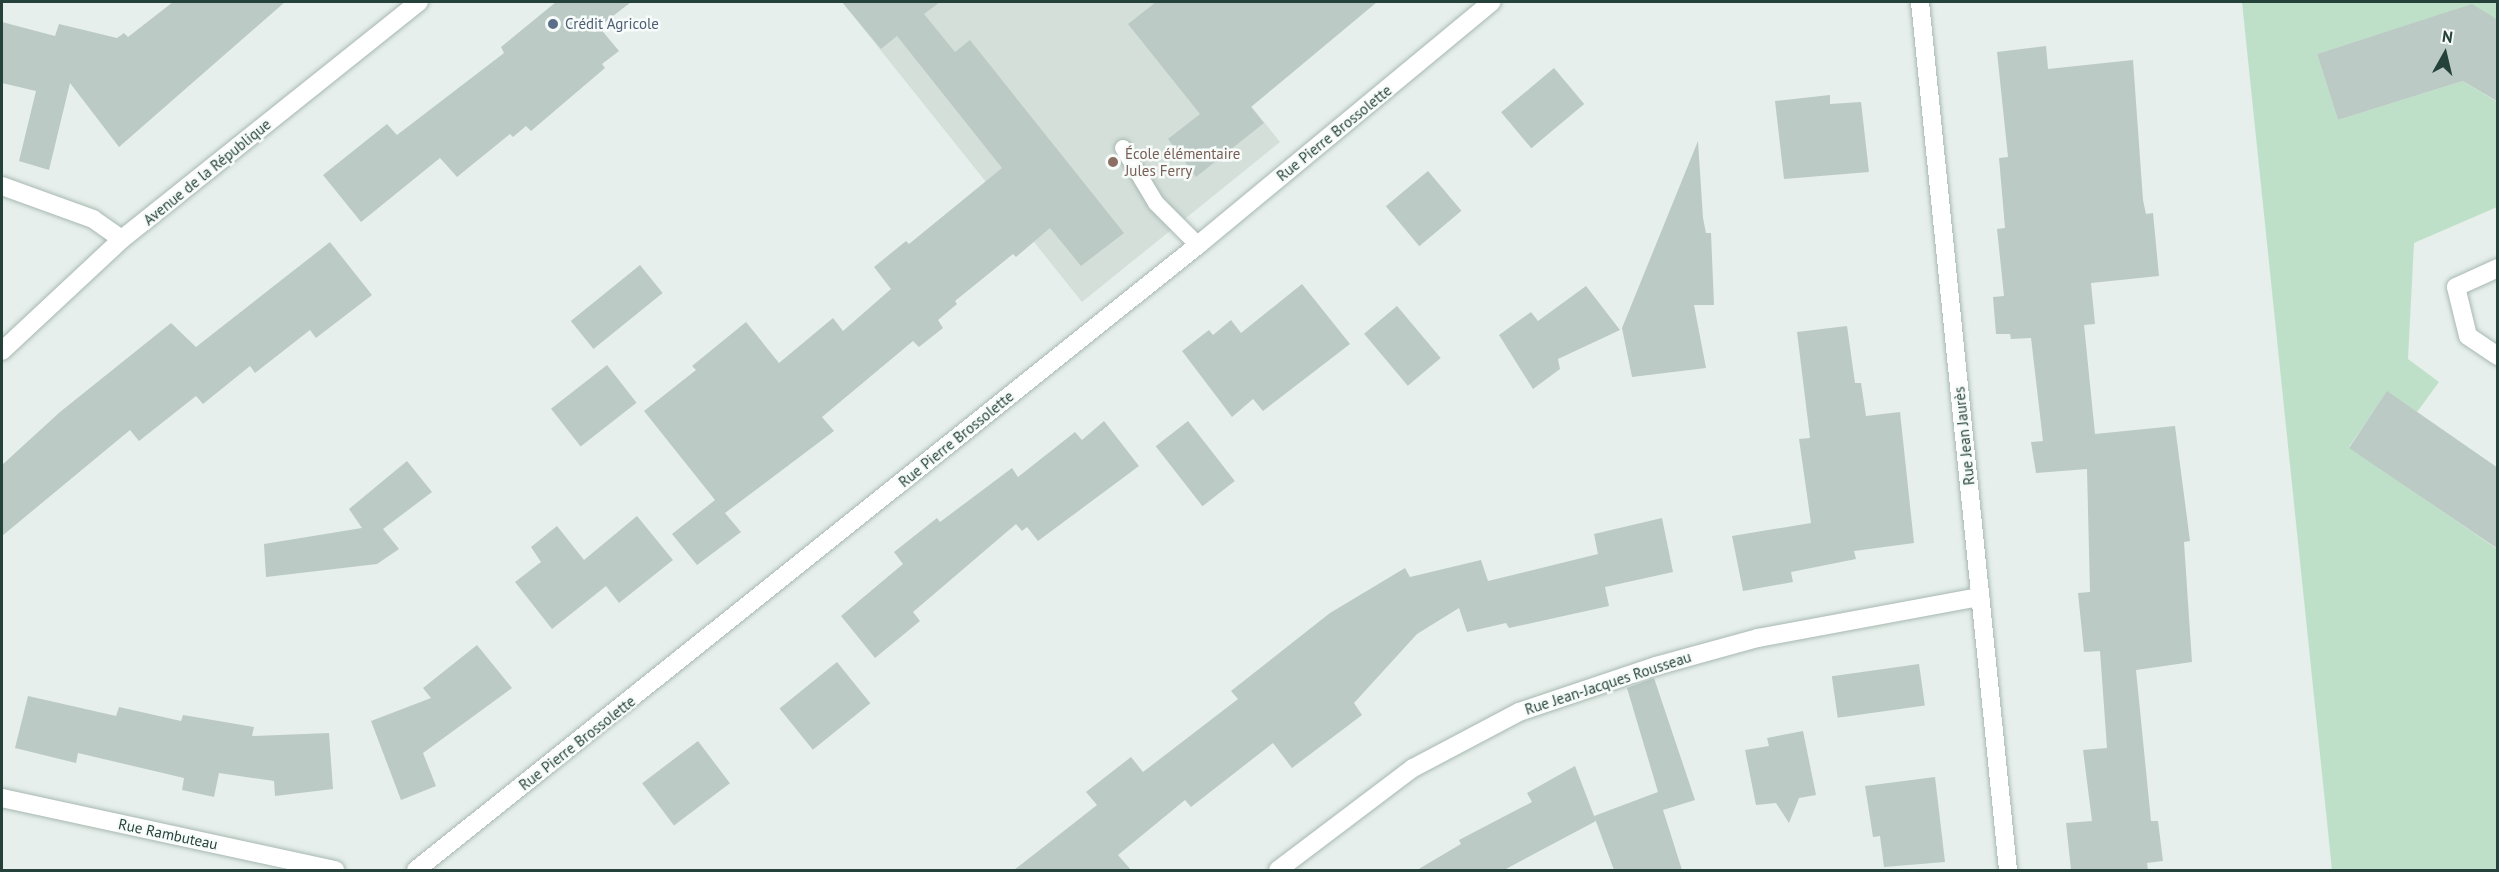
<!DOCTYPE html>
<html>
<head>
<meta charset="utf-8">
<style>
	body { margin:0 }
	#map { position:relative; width:2499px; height:872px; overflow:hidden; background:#e6efeb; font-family:"PT Sans",sans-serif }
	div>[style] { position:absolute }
	.built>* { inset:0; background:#d4dfda }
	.green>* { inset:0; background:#bfe0c8 }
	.building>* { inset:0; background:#bbcac4; transform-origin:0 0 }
	.roads { filter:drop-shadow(0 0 2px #a8b8b2) drop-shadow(0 0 2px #a8b8b2) }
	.lane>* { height:16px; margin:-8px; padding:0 8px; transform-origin:8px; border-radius:8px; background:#fff }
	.street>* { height:18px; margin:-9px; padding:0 9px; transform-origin:9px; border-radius:9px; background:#fff }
	.dots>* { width:16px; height:16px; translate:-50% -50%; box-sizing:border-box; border:3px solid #f7fbf9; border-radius:50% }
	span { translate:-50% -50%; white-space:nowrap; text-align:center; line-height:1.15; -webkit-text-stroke:5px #f7fbf9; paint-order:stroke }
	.service-label { font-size:15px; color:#4e5e75 }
	.left { translate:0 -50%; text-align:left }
	.street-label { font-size:15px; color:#24423a }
	.education-label { font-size:15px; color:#785e54 }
	.frame { position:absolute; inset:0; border:3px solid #24423a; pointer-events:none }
	.north { position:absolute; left:2415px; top:24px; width:60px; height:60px; -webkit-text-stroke:4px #f7fbf9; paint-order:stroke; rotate:8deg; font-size:16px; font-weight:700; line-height:24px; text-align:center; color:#24423a }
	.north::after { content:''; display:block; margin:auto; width:21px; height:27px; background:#24423a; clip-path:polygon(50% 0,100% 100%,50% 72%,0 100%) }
</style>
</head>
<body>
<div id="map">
	<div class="built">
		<i style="clip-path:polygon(842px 2px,1168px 2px,1280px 142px,1082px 302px)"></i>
	</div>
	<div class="green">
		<i style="clip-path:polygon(2242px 2px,2497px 2px,2497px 20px,2471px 5px,2317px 54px,2338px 120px,2463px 81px,2497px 102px,2497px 207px,2414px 243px,2408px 359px,2439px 382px,2417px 412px,2387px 392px,2349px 447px,2497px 549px,2497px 870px,2332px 870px)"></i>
	</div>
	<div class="building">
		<i style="clip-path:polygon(173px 2px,285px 2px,119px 147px,70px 83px,49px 170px,19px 161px,36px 91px,2px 83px,2px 22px,55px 36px,59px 24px,117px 38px,124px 33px,128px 37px)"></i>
		<i style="clip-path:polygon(556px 2px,631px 2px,599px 27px,619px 51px,602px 64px,605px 68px,531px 131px,526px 126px,513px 137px,510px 134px,457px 177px,440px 158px,361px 222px,323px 175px,387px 124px,397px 135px,504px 53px,501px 47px)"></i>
		<i style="clip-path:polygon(842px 2px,940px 2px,924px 14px,955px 52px,970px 40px,1124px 233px,1081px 266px,1050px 228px,1016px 257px,1013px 254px,955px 301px,957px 304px,938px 320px,943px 328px,919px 347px,913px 341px,822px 417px,834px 431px,725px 513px,741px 532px,697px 565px,672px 534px,715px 500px,644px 411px,696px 370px,692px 366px,746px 322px,779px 363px,833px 318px,843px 331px,891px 289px,874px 267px,906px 241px,909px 244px,1002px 168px,897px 36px,881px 49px)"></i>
		<i style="clip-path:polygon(1156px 2px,1377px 2px,1251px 107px,1264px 123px,1196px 177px,1168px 139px,1200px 114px,1128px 24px)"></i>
		<i style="clip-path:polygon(2472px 4px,2498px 20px,2498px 102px,2463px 81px,2338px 120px,2317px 54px)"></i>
		<i style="clip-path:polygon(2046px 46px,2048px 69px,2133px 60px,2143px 200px,2146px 214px,2153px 213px,2159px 276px,2091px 283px,2095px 324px,2084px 325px,2095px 434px,2175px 426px,2190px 541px,2184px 542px,2192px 662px,2136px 670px,2151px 821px,2158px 821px,2163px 861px,2147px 863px,2148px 870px,2071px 870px,2066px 823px,2092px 821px,2083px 750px,2107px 748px,2100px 651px,2084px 652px,2078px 593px,2090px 592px,2087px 469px,2036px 473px,2031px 442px,2043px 441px,2031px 338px,2011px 339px,2010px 334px,1996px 334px,1993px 297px,2004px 296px,1997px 229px,2005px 228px,1999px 158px,2008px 157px,1997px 52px)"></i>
		<i style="left:1554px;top:68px;width:47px;height:69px;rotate:50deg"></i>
		<i style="clip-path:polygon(1830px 95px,1830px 104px,1861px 102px,1869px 172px,1784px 179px,1775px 101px)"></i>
		<i style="clip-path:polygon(1698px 141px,1703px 218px,1706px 233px,1711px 233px,1714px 305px,1694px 305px,1706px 368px,1632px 377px,1622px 328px)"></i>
		<i style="left:1428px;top:171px;width:52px;height:55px;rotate:50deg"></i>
		<i style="clip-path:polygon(330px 242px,372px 295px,316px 338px,310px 330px,255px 373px,250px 366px,203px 404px,196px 396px,139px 441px,130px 430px,2px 536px,2px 465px,60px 412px,171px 323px,196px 347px)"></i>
		<i style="left:640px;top:265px;width:36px;height:89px;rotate:51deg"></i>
		<i style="clip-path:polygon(1302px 284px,1350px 344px,1263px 411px,1253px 399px,1232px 417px,1182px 351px,1209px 330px,1213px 335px,1231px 320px,1241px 333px)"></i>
		<i style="clip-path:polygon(1586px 286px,1620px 330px,1558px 359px,1560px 369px,1533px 389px,1499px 335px,1531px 312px,1538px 321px)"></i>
		<i style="left:1397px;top:306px;width:68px;height:43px;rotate:50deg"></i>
		<i style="clip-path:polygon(1847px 326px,1855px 383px,1861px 383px,1866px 416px,1900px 412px,1914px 543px,1854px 551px,1856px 559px,1791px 572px,1793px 582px,1743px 591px,1732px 536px,1811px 523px,1799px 439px,1810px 438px,1797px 332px)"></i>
		<i style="left:607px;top:365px;width:48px;height:71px;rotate:52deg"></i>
		<i style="clip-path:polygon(2387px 391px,2498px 468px,2498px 549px,2349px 448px)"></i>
		<i style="clip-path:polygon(1104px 421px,1139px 466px,1038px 541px,1027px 527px,1022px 531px,1016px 524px,913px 612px,920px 621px,875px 658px,841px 616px,903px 564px,894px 552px,937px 518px,940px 522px,1012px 468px,1018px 477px,1075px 432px,1082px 440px)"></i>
		<i style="left:1188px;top:421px;width:76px;height:41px;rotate:52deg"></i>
		<i style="clip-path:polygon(407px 461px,432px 492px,383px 529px,399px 549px,377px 564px,266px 577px,264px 544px,362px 528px,349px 509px)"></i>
		<i style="clip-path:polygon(637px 516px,673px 560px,619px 603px,606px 586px,552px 629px,515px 582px,541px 562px,531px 547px,557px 526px,584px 560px)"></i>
		<i style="clip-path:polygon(1662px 518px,1673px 572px,1605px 587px,1609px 606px,1509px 628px,1506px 623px,1467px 632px,1459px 608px,1417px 634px,1354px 703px,1362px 715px,1292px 768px,1273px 743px,1191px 807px,1185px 800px,1118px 855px,1131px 870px,1014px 870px,1097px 805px,1086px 792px,1131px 757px,1143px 772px,1238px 699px,1231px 691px,1330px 613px,1405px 568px,1410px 577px,1481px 560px,1488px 581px,1598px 554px,1594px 534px)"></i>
		<i style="clip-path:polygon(477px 645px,512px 688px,423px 753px,436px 786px,401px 800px,371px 721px,431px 698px,423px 688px)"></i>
		<i style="left:837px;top:662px;width:53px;height:74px;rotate:51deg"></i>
		<i style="left:1919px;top:664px;width:42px;height:88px;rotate:82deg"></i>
		<i style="clip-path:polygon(1654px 678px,1695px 800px,1663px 810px,1682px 870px,1614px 870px,1594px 816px,1658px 792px,1627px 688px)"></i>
		<i style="clip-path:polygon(28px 696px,116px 716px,119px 707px,181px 721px,183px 715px,254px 727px,252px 736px,329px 733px,333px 789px,275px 796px,274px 781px,219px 773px,214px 797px,182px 790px,184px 778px,78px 753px,76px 763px,15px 748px)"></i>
		<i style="clip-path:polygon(1803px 731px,1816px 795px,1799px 798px,1789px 823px,1776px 803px,1756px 805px,1745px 750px,1769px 746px,1767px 738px)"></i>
		<i style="left:698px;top:741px;width:53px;height:70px;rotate:53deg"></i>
		<i style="clip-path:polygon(1575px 766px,1596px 821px,1504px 870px,1417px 870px,1461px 844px,1459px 840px,1532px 802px,1527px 793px)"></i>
		<i style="clip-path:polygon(1935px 777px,1945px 862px,1884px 867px,1880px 836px,1873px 837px,1865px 786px)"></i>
	</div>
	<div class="roads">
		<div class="lane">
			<i style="left:1123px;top:148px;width:64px;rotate:59deg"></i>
			<i style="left:1156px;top:203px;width:59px;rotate:45deg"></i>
		</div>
		<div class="street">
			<i style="left:1920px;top:2px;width:872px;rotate:84.21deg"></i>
			<i style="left:2px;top:186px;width:97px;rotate:19.9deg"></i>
			<i style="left:93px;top:219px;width:35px;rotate:35deg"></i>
			<i style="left:2498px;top:268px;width:46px;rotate:155.7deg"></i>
			<i style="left:2456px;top:287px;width:50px;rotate:76.2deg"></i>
			<i style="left:2468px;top:336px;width:36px;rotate:34deg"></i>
			<i style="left:2px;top:351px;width:164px;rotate:-43deg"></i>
			<i style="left:122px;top:239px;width:380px;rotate:-38.6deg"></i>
			<i style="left:2px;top:798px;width:341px;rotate:12.2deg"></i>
			<i style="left:416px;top:870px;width:1001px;rotate:-38.63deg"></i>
			<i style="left:1198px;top:245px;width:381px;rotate:-39.6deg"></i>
			<i style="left:1278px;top:870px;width:169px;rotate:-37.1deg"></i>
			<i style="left:1413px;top:768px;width:120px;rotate:-27.8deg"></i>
			<i style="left:1519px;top:712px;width:145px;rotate:-18.6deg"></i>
			<i style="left:1656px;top:666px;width:106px;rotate:-15.4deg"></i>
			<i style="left:1758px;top:638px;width:226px;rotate:-10.5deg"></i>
		</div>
	</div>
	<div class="dots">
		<i style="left:553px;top:24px;background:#5c6f8a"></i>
		<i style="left:1113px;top:162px;background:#8d6e63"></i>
	</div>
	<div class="service-label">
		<span class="left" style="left:565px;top:24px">Crédit Agricole</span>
	</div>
	<div class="street-label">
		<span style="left:1334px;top:133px;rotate:-39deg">Rue Pierre Brossolette</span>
		<span style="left:207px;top:172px;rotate:-39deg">Avenue de la République</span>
		<span style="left:1964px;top:436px;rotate:-96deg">Rue Jean Jaurès</span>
		<span style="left:956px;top:439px;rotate:-39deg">Rue Pierre Brossolette</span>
		<span style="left:1608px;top:683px;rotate:-18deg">Rue Jean-Jacques Rousseau</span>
		<span style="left:577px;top:743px;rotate:-38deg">Rue Pierre Brossolette</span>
		<span style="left:168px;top:834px;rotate:12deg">Rue Rambuteau</span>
	</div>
	<div class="education-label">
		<span class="left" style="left:1125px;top:162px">École élémentaire<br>Jules Ferry</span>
	</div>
	<div class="frame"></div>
	<div class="north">N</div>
</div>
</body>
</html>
